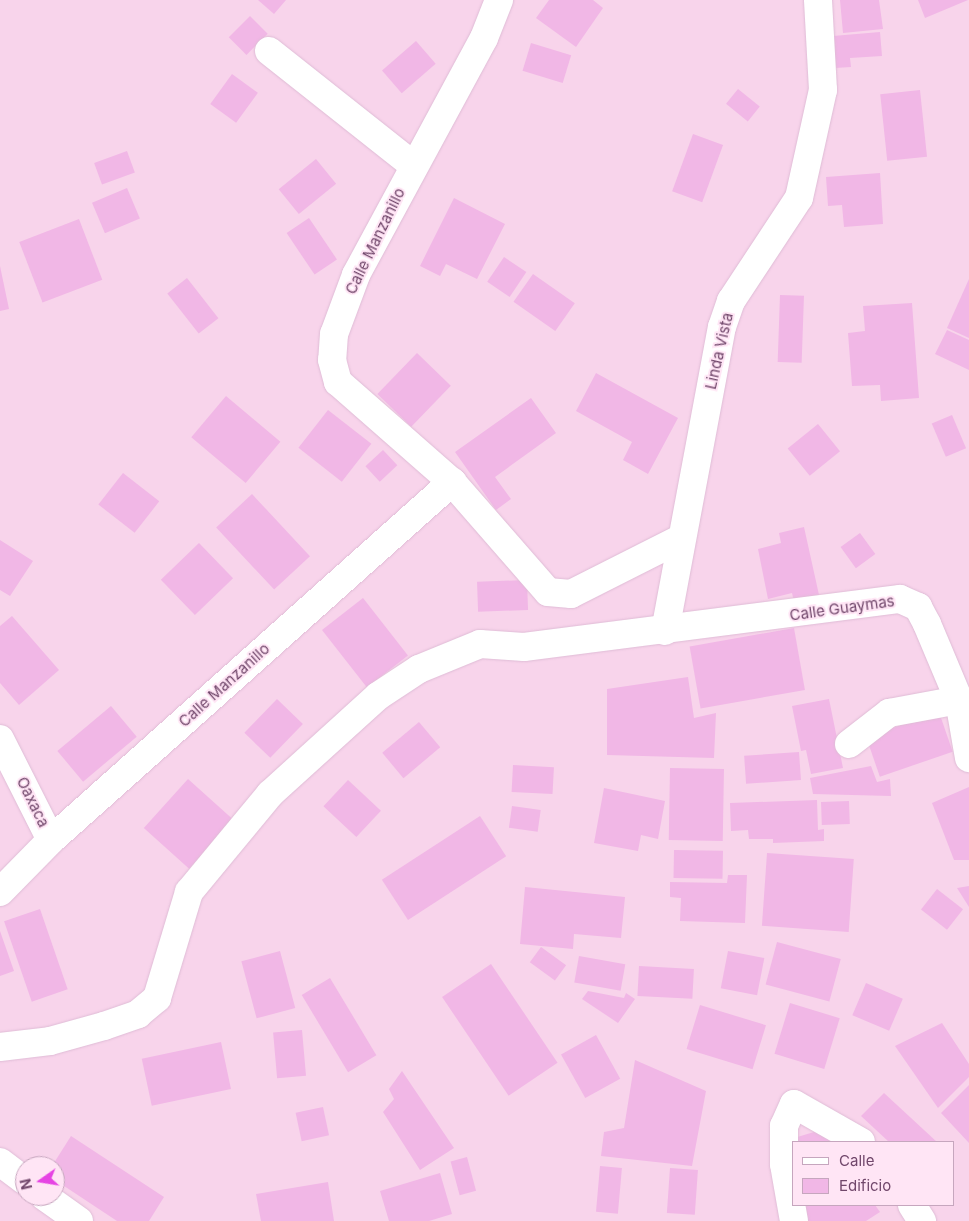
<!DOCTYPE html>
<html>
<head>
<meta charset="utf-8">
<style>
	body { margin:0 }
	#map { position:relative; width:969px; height:1221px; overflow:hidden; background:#fcdff0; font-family:Inter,sans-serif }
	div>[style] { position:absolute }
	.residential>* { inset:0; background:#f8d4eb }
	.building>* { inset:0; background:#f1b7e6; transform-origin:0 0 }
	.roads { filter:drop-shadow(0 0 1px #dfbcd6) drop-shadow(0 0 1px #dfbcd6) }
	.minor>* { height:28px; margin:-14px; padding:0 14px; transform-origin:14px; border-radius:14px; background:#fff }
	span { translate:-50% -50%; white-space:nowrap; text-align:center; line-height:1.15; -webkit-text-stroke:4px #ffe5f5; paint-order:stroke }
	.street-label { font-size:15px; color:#71476b }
	.legend { position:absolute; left:792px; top:1141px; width:162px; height:65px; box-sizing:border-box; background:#ffe5f5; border:1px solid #c6a6be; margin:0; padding:6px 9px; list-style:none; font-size:15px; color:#71476b }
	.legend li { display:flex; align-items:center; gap:10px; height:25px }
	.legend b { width:25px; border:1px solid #c6a6be }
	.north { position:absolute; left:15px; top:1156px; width:50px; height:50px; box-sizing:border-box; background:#ffe5f5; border:1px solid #c6a6be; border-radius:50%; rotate:257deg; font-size:14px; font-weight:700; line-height:20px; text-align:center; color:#71476b }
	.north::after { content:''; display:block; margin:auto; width:18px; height:22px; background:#e644e3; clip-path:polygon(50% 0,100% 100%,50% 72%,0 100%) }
</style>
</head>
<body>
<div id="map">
	<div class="residential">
		<i style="clip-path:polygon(evenodd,0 0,969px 0,969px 1221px,0 1221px,0 0,793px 1142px,953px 1142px,953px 1205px,793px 1205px,793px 1142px,0 0,25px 1166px,55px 1166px,55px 1196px,25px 1196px,25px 1166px)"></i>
	</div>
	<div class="building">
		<i style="clip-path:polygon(258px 0,286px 0,274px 14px)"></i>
		<i style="clip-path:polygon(549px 0,593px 0,603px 8px,576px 47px,536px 18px)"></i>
		<i style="clip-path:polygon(840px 0,879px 0,883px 29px,843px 33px)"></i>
		<i style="clip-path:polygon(918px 0,968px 0,925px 18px)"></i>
		<i style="left:250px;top:16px;width:25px;height:30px;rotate:45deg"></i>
		<i style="clip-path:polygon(880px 32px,882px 56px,850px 58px,851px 67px,835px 68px,833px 36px)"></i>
		<i style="left:416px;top:41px;width:30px;height:45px;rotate:49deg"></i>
		<i style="left:531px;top:43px;width:42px;height:29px;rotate:17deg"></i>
		<i style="left:232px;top:74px;width:32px;height:37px;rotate:36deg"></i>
		<i style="left:738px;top:89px;width:28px;height:19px;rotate:39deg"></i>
		<i style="left:920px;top:90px;width:67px;height:40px;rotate:84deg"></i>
		<i style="left:693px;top:134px;width:32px;height:61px;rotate:20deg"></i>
		<i style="left:127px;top:151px;width:23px;height:35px;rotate:70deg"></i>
		<i style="left:316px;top:159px;width:32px;height:48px;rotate:51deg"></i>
		<i style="clip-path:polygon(880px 173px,883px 224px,844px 227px,842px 205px,828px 206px,826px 177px)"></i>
		<i style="left:127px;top:188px;width:33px;height:38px;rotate:67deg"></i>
		<i style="clip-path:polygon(454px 198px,505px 224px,477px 279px,446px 264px,440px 276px,420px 266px)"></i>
		<i style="left:309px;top:218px;width:50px;height:27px;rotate:56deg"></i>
		<i style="left:79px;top:219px;width:65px;height:64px;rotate:69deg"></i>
		<i style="left:504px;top:257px;width:27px;height:30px;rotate:34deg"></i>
		<i style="clip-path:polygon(0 266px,9px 309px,0 311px)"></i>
		<i style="left:533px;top:274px;width:51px;height:34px;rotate:35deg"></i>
		<i style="left:187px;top:278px;width:51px;height:25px;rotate:52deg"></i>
		<i style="clip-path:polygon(969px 279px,969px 338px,947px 328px)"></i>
		<i style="left:780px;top:295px;width:24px;height:67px;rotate:2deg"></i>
		<i style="clip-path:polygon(912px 303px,919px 398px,881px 401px,880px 385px,852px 386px,848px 333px,865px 331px,863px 306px)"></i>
		<i style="clip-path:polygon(947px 330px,969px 340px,969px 370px,935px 354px)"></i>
		<i style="left:417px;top:353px;width:47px;height:57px;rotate:44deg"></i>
		<i style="clip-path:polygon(596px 373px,678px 418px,648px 474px,623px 460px,632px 442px,576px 411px)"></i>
		<i style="left:226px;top:396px;width:71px;height:54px;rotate:40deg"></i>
		<i style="clip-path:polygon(531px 398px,556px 433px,495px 477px,511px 499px,496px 510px,455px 452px)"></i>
		<i style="left:328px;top:410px;width:55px;height:48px;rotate:38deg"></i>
		<i style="left:952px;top:415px;width:36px;height:22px;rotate:67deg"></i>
		<i style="left:818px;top:424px;width:35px;height:39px;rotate:51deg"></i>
		<i style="left:383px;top:450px;width:21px;height:24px;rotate:47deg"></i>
		<i style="left:123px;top:473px;width:46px;height:40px;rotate:38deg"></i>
		<i style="left:252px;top:494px;width:85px;height:49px;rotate:47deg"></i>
		<i style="clip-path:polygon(804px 527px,821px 604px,796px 610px,792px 593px,768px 599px,758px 549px,781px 543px,779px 533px)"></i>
		<i style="left:860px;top:533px;width:26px;height:24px;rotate:54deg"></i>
		<i style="clip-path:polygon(0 540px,33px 561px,10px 596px,0 590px)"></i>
		<i style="left:199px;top:543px;width:49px;height:53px;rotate:46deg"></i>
		<i style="left:527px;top:580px;width:30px;height:50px;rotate:88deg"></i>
		<i style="left:363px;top:598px;width:73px;height:52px;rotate:52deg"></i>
		<i style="clip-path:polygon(12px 616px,59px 670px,19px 705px,0 683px,0 626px)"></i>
		<i style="left:794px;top:628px;width:63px;height:106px;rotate:80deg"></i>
		<i style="clip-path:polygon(688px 677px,694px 718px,716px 713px,714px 758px,607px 755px,607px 689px)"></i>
		<i style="left:277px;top:699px;width:36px;height:47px;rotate:44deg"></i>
		<i style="clip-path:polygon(829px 699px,843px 768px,811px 774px,806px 750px,801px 751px,792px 706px)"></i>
		<i style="left:111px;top:706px;width:40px;height:70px;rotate:50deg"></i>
		<i style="left:939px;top:712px;width:42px;height:77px;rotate:71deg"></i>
		<i style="left:419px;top:722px;width:33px;height:48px;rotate:50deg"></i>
		<i style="left:799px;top:752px;width:28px;height:55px;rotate:86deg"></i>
		<i style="left:513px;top:765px;width:41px;height:27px;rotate:3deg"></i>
		<i style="clip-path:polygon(871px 766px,877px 782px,890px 779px,891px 796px,813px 794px,810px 778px)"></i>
		<i style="left:670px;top:768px;width:54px;height:72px;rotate:1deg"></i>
		<i style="left:188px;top:779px;width:61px;height:66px;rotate:42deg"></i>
		<i style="left:348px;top:780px;width:45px;height:36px;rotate:43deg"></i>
		<i style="clip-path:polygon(969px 787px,969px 860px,954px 860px,932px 803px)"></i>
		<i style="clip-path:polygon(604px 788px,665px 801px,658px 839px,641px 835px,638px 851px,594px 843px)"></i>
		<i style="clip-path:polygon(817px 800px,818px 830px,824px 829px,824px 841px,773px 843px,773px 839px,749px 839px,748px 830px,731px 831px,730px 803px)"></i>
		<i style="left:849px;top:801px;width:23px;height:28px;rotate:88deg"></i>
		<i style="left:512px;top:806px;width:29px;height:22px;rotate:8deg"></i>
		<i style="left:480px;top:816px;width:48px;height:117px;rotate:57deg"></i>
		<i style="left:674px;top:850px;width:49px;height:28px;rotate:1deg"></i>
		<i style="left:767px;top:853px;width:87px;height:73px;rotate:4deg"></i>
		<i style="clip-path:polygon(728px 875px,747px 875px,745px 923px,680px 921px,681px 898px,670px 897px,670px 882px,727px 883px)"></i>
		<i style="clip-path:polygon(969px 886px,969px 907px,957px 888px)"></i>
		<i style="clip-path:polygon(525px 887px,625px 897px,621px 938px,574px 934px,573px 949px,520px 944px)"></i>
		<i style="left:937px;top:889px;width:33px;height:26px;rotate:38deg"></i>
		<i style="left:40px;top:909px;width:85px;height:38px;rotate:71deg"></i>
		<i style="clip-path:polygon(0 931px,14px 971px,0 976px)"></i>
		<i style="left:777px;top:942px;width:66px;height:44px;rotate:15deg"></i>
		<i style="left:541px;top:947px;width:31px;height:19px;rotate:36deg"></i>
		<i style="left:280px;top:951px;width:59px;height:40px;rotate:75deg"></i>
		<i style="left:728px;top:951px;width:37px;height:38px;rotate:11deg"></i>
		<i style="left:579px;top:956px;width:47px;height:27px;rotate:10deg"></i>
		<i style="left:491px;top:964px;width:119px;height:59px;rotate:56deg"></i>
		<i style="left:639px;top:966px;width:55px;height:30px;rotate:3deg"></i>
		<i style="left:330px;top:978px;width:90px;height:33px;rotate:59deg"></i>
		<i style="left:866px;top:983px;width:40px;height:35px;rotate:23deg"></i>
		<i style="clip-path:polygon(588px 991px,624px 998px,626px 993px,635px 999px,618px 1023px,582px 999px)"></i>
		<i style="left:790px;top:1003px;width:52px;height:53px;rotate:17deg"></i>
		<i style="left:700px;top:1005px;width:69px;height:46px;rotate:17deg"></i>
		<i style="clip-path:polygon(942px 1023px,969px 1064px,969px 1077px,938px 1108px,895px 1046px)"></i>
		<i style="left:302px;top:1030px;width:46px;height:29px;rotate:85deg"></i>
		<i style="left:596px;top:1035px;width:50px;height:40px;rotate:61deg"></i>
		<i style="left:221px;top:1042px;width:48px;height:81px;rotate:78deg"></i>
		<i style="clip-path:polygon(635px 1060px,706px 1091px,692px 1166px,601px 1156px,604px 1132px,624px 1128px)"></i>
		<i style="clip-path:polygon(402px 1071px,454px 1148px,420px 1170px,383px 1112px,394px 1099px,389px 1089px)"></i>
		<i style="clip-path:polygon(969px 1085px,969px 1143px,941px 1113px)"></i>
		<i style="clip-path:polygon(884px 1093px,937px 1142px,889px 1142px,861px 1116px)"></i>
		<i style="left:323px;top:1107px;width:29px;height:28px;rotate:78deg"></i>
		<i style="clip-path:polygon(834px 1126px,838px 1142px,796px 1142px,794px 1138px)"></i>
		<i style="clip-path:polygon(71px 1136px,164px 1197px,149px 1221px,117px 1221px,55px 1180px,52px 1166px)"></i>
		<i style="left:467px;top:1157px;width:35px;height:17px;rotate:75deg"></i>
		<i style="left:600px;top:1166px;width:22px;height:46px;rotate:5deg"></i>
		<i style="left:670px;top:1168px;width:28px;height:45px;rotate:4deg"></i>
		<i style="clip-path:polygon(440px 1173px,452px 1214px,429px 1221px,389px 1221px,380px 1191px)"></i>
		<i style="clip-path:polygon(328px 1182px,334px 1221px,261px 1221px,256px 1194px)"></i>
		<i style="clip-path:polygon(801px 1205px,875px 1205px,880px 1212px,866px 1221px,805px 1221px)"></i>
	</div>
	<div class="roads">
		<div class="minor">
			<i style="left:499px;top:0;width:41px;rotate:111.5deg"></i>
			<i style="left:484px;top:38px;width:269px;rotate:118.4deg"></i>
			<i style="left:356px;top:275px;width:63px;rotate:110.4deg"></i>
			<i style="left:334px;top:334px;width:26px;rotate:94deg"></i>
			<i style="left:332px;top:360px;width:23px;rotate:75deg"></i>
			<i style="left:338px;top:382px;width:152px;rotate:41.3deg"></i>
			<i style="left:452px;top:482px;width:146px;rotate:48.9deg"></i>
			<i style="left:548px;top:592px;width:23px;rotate:5deg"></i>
			<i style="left:571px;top:594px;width:122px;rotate:-26.8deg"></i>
			<i style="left:269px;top:51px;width:184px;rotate:38.4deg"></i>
			<i style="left:665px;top:631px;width:309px;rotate:-79.4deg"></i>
			<i style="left:722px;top:327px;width:28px;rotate:-71deg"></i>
			<i style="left:731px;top:301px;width:123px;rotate:-56.6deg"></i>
			<i style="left:799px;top:198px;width:111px;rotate:-77.5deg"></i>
			<i style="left:823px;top:90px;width:90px;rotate:-93.2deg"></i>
			<i style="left:0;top:739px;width:113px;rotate:63.2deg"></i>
			<i style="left:849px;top:744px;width:51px;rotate:-37.8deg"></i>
			<i style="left:889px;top:713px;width:71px;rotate:-10.5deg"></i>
			<i style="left:0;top:892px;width:73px;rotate:-45.6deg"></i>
			<i style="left:51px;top:840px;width:538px;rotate:-41.76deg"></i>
			<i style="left:0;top:1047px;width:50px;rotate:-6.8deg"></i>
			<i style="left:50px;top:1041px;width:56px;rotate:-15.5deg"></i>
			<i style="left:104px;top:1026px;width:36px;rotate:-19deg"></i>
			<i style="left:138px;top:1014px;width:25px;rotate:-40deg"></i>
			<i style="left:157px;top:998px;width:111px;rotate:-73.2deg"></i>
			<i style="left:189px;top:892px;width:127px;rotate:-50.4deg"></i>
			<i style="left:270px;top:794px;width:146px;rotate:-42.2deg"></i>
			<i style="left:378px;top:696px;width:49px;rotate:-33.4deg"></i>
			<i style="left:419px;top:669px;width:66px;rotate:-22.3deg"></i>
			<i style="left:480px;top:644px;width:44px;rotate:3.9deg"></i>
			<i style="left:524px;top:647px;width:379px;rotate:-7.3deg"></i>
			<i style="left:900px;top:599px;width:20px;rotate:24deg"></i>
			<i style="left:918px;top:607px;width:19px;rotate:62deg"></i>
			<i style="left:927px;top:624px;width:82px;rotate:67.2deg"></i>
			<i style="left:959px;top:700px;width:59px;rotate:80.2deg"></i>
			<i style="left:0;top:1162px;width:31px;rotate:37deg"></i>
			<i style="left:44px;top:1196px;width:43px;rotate:35.5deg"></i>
			<i style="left:912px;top:1205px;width:19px;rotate:58deg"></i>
			<i style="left:794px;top:1221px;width:58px;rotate:-100deg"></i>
			<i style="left:784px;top:1164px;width:38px;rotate:-90deg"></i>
			<i style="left:784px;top:1126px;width:24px;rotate:-66deg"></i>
			<i style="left:794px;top:1104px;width:77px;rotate:29.6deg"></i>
		</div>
	</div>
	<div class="street-label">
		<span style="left:375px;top:241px;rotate:-64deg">Calle Manzanillo</span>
		<span style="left:719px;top:351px;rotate:-77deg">Linda Vista</span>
		<span style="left:842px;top:608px;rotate:-8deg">Calle Guaymas</span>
		<span style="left:224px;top:685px;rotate:-42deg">Calle Manzanillo</span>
		<span style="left:33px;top:802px;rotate:64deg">Oaxaca</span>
	</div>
	<ul class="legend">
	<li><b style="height:6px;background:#fff"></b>Calle</li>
	<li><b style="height:14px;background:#f1b7e6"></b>Edificio</li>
	</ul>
	<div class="north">N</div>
</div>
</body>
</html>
